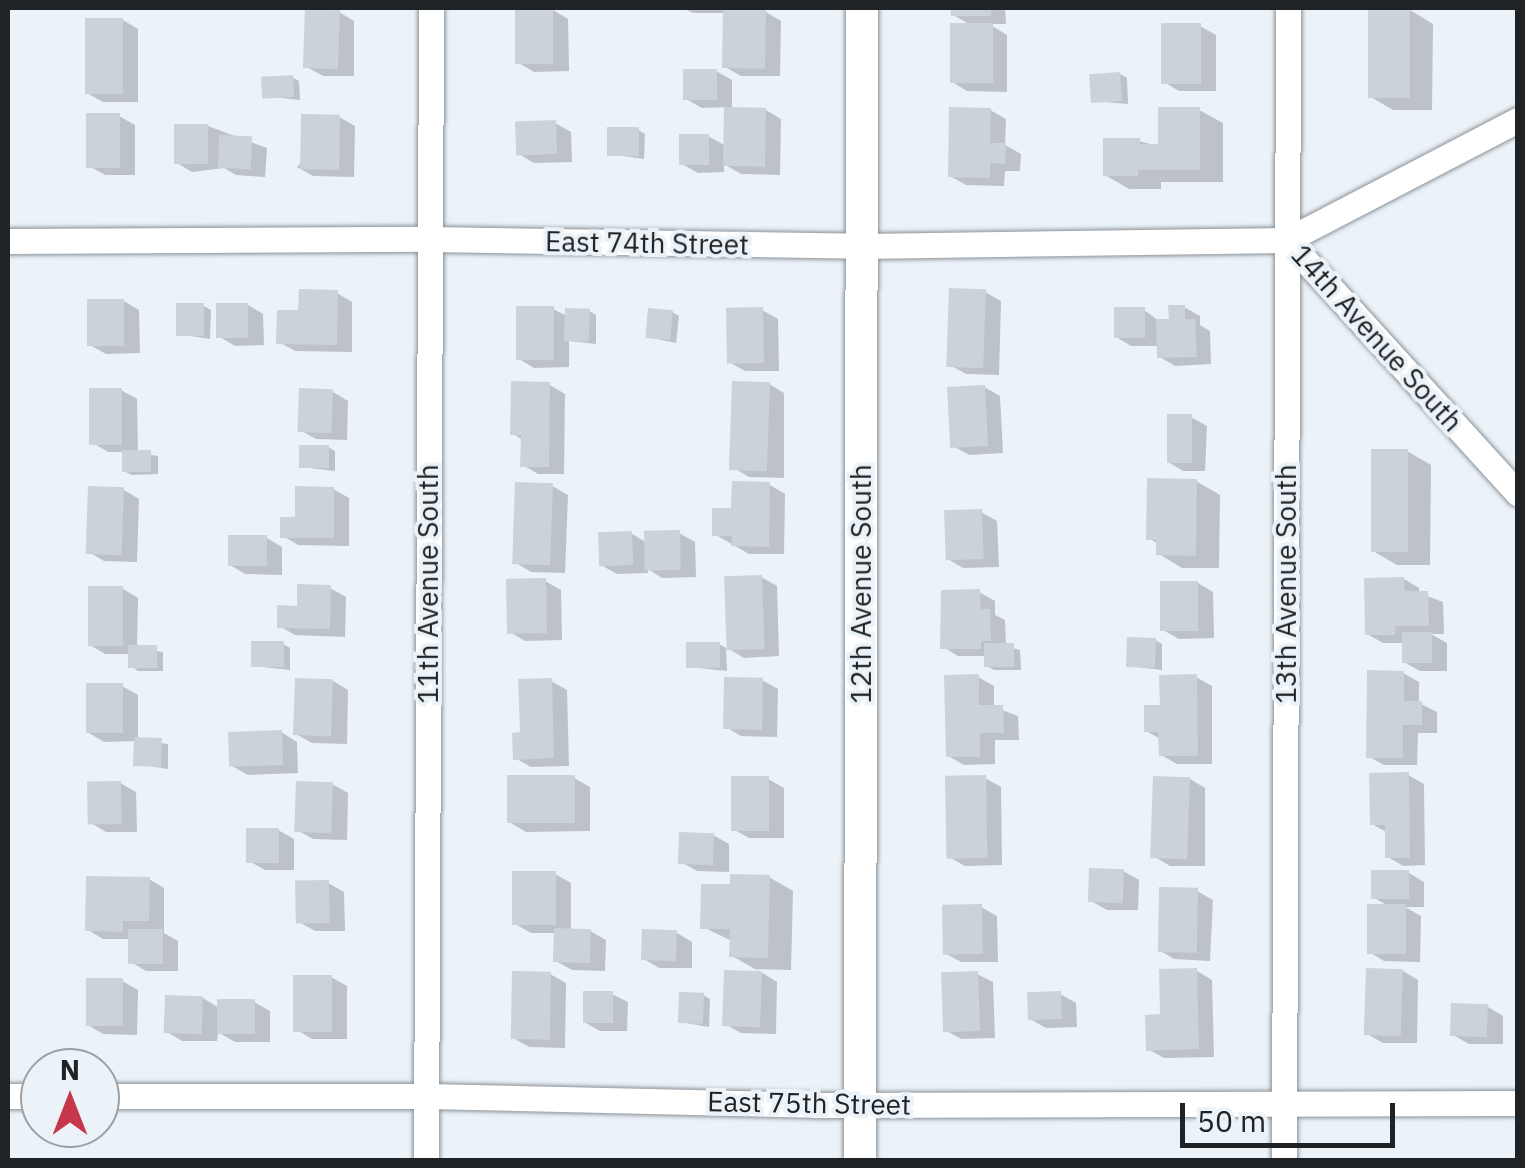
<!DOCTYPE html>
<html>
<head>
<meta charset="utf-8">
<style>
	body { margin:0 }
	#map { position:relative; width:1525px; height:1168px; overflow:hidden; background:#ebf3f9; font-family:"IBM Plex Sans",sans-serif }
	div>[style] { position:absolute }
	.shadow>* { inset:0; background:#0003; transform-origin:0 0 }
	.building>* { inset:0; background:#cbd2d8; transform-origin:0 0 }
	.roads { filter:drop-shadow(0 0 2px #8b9298) drop-shadow(0 0 2px #8b9298) }
	.minor>* { height:25px; margin:-12.5px; padding:0 12.5px; transform-origin:12.5px; border-radius:12.5px; background:#fff }
	.tertiary>* { height:32px; margin:-16px; padding:0 16px; transform-origin:16px; border-radius:16px; background:#fff }
	span { translate:-50% -50%; white-space:nowrap; text-align:center; line-height:1.15; -webkit-text-stroke:8px #ebf3f9; paint-order:stroke }
	.street-label { font-size:28px; color:#202325 }
	.frame { position:absolute; inset:0; border:10px solid #202325; pointer-events:none }
	.north { position:absolute; left:20px; top:1048px; width:100px; height:100px; box-sizing:border-box; background:#ebf3f9; border:2px solid #9aa0a4; border-radius:50%; rotate:0deg; font-size:28px; font-weight:700; line-height:40px; text-align:center; color:#202325 }
	.north::after { content:''; display:block; margin:auto; width:35px; height:45px; background:#c7374a; clip-path:polygon(50% 0,100% 100%,50% 72%,0 100%) }
	.scale { position:absolute; left:1180px; top:1103px; width:215px; height:45px; box-sizing:border-box; border:5px solid #202325; border-top:0; padding-left:12px; font-size:30px; line-height:35px; white-space:nowrap; color:#202325; -webkit-text-stroke:8px #ebf3f9; paint-order:stroke }
</style>
</head>
<body>
<div id="map">
	<div class="shadow">
		<i style="left:576px;top:8px;width:49px;height:2px"></i>
		<i style="clip-path:polygon(683px 8px,745px 8px,745px 12px,766px 12px,781px 21px,780px 76px,741px 76px,725px 67px,726px 13px,693px 13px)"></i>
		<i style="clip-path:polygon(953px 8px,1005px 8px,1006px 24px,989px 24px,1007px 35px,1007px 92px,967px 91px,952px 82px,971px 25px,953px 15px)"></i>
		<i style="clip-path:polygon(553px 10px,568px 19px,569px 71px,534px 72px,519px 63px)"></i>
		<i style="clip-path:polygon(1410px 10px,1433px 24px,1432px 110px,1393px 110px,1369px 96px)"></i>
		<i style="clip-path:polygon(339px 12px,354px 21px,354px 76px,323px 76px,307px 67px)"></i>
		<i style="clip-path:polygon(123px 20px,138px 29px,138px 102px,103px 102px,87px 93px)"></i>
		<i style="clip-path:polygon(1200px 26px,1216px 35px,1216px 91px,1179px 91px,1164px 82px)"></i>
		<i style="clip-path:polygon(716px 71px,732px 80px,732px 110px,766px 110px,781px 119px,780px 175px,741px 174px,724px 164px,724px 172px,698px 173px,682px 164px,708px 136px,726px 146px,727px 107px,702px 108px,686px 99px)"></i>
		<i style="clip-path:polygon(1120px 74px,1127px 78px,1128px 104px,1093px 101px)"></i>
		<i style="clip-path:polygon(292px 77px,299px 81px,300px 100px,264px 96px)"></i>
		<i style="clip-path:polygon(990px 110px,1006px 119px,1005px 145px,1021px 154px,1020px 171px,1005px 171px,1004px 186px,966px 185px,950px 176px)"></i>
		<i style="clip-path:polygon(1199px 110px,1223px 123px,1223px 182px,1161px 182px,1161px 189px,1129px 189px,1105px 175px,1139px 141px,1161px 147px)"></i>
		<i style="clip-path:polygon(119px 116px,135px 125px,135px 175px,105px 175px,89px 166px)"></i>
		<i style="clip-path:polygon(339px 117px,355px 126px,354px 177px,313px 176px,297px 167px)"></i>
		<i style="clip-path:polygon(555px 123px,571px 132px,572px 162px,534px 163px,519px 154px)"></i>
		<i style="clip-path:polygon(208px 126px,267px 148px,265px 177px,236px 175px,224px 168px,192px 172px,177px 163px)"></i>
		<i style="clip-path:polygon(638px 130px,645px 134px,644px 159px,609px 154px)"></i>
		<i style="clip-path:polygon(985px 292px,1001px 301px,999px 375px,966px 374px,950px 365px)"></i>
		<i style="clip-path:polygon(337px 293px,352px 302px,352px 352px,295px 351px,279px 342px,301px 313px)"></i>
		<i style="clip-path:polygon(124px 301px,139px 310px,140px 353px,106px 354px,90px 345px)"></i>
		<i style="clip-path:polygon(248px 305px,263px 314px,264px 345px,235px 346px,220px 337px)"></i>
		<i style="clip-path:polygon(204px 306px,211px 310px,210px 339px,178px 334px)"></i>
		<i style="clip-path:polygon(1184px 307px,1200px 316px,1200px 325px,1210px 331px,1211px 364px,1175px 366px,1160px 357px,1159px 346px,1131px 346px,1116px 337px,1144px 310px,1159px 321px,1172px 321px)"></i>
		<i style="clip-path:polygon(553px 309px,567px 316px,589px 311px,596px 315px,596px 344px,569px 341px,569px 367px,534px 368px,519px 359px)"></i>
		<i style="clip-path:polygon(762px 310px,778px 319px,779px 371px,745px 371px,729px 362px)"></i>
		<i style="clip-path:polygon(672px 312px,679px 316px,676px 343px,648px 337px)"></i>
		<i style="clip-path:polygon(769px 384px,784px 393px,784px 478px,749px 477px,734px 468px)"></i>
		<i style="clip-path:polygon(550px 385px,565px 394px,564px 474px,538px 474px,523px 465px,523px 440px,513px 434px)"></i>
		<i style="clip-path:polygon(984px 387px,1000px 396px,1003px 453px,969px 455px,953px 446px)"></i>
		<i style="clip-path:polygon(121px 390px,137px 399px,138px 453px,158px 456px,158px 474px,132px 475px,124px 471px,124px 452px,108px 452px,93px 443px)"></i>
		<i style="clip-path:polygon(333px 392px,348px 401px,347px 440px,316px 439px,300px 430px)"></i>
		<i style="clip-path:polygon(1191px 417px,1207px 426px,1205px 471px,1183px 471px,1168px 462px)"></i>
		<i style="clip-path:polygon(328px 447px,335px 451px,335px 471px,301px 467px)"></i>
		<i style="clip-path:polygon(1407px 451px,1431px 465px,1430px 565px,1397px 565px,1373px 551px)"></i>
		<i style="clip-path:polygon(1196px 481px,1220px 495px,1219px 568px,1182px 568px,1159px 554px,1159px 544px,1148px 538px)"></i>
		<i style="clip-path:polygon(770px 485px,785px 494px,784px 554px,749px 554px,714px 534px,734px 511px)"></i>
		<i style="clip-path:polygon(552px 486px,568px 495px,565px 573px,531px 572px,516px 563px)"></i>
		<i style="clip-path:polygon(333px 489px,349px 498px,349px 546px,298px 545px,283px 536px)"></i>
		<i style="clip-path:polygon(124px 490px,139px 499px,137px 562px,104px 561px,89px 552px)"></i>
		<i style="clip-path:polygon(981px 512px,997px 521px,999px 567px,963px 568px,948px 559px)"></i>
		<i style="clip-path:polygon(679px 533px,695px 542px,696px 577px,662px 578px,648px 569px,648px 573px,617px 574px,601px 565px,632px 534px,646px 542px)"></i>
		<i style="clip-path:polygon(267px 538px,282px 547px,282px 575px,245px 574px,230px 565px)"></i>
		<i style="clip-path:polygon(761px 577px,777px 586px,779px 656px,744px 658px,729px 649px)"></i>
		<i style="clip-path:polygon(1404px 579px,1419px 588px,1419px 593px,1443px 602px,1444px 634px,1431px 634px,1447px 643px,1447px 671px,1420px 671px,1404px 662px,1405px 643px,1383px 643px,1367px 634px)"></i>
		<i style="clip-path:polygon(545px 581px,561px 590px,562px 640px,525px 641px,510px 632px)"></i>
		<i style="clip-path:polygon(1198px 583px,1213px 592px,1214px 638px,1179px 639px,1163px 630px)"></i>
		<i style="clip-path:polygon(330px 588px,346px 597px,345px 637px,295px 635px,279px 626px)"></i>
		<i style="clip-path:polygon(123px 589px,138px 598px,137px 648px,163px 652px,163px 671px,138px 671px,131px 666px,131px 654px,105px 654px,90px 645px)"></i>
		<i style="clip-path:polygon(979px 592px,995px 601px,995px 615px,1005px 620px,1006px 646px,1020px 650px,1021px 670px,994px 670px,987px 666px,986px 656px,958px 656px,943px 647px)"></i>
		<i style="clip-path:polygon(1155px 640px,1162px 644px,1162px 670px,1128px 666px)"></i>
		<i style="clip-path:polygon(283px 644px,290px 648px,290px 670px,253px 666px)"></i>
		<i style="clip-path:polygon(719px 644px,726px 648px,727px 671px,689px 667px)"></i>
		<i style="clip-path:polygon(1403px 673px,1419px 682px,1419px 703px,1437px 712px,1437px 733px,1418px 733px,1417px 765px,1384px 765px,1368px 756px)"></i>
		<i style="clip-path:polygon(978px 677px,994px 686px,994px 707px,1018px 716px,1019px 740px,995px 740px,995px 764px,964px 765px,948px 756px)"></i>
		<i style="clip-path:polygon(1196px 677px,1212px 686px,1212px 764px,1177px 764px,1161px 755px,1161px 739px,1146px 731px,1162px 708px)"></i>
		<i style="clip-path:polygon(762px 680px,778px 689px,777px 737px,741px 736px,726px 727px)"></i>
		<i style="clip-path:polygon(333px 681px,348px 690px,347px 744px,312px 743px,296px 734px)"></i>
		<i style="clip-path:polygon(551px 681px,567px 690px,569px 766px,531px 767px,515px 758px)"></i>
		<i style="clip-path:polygon(122px 686px,138px 695px,138px 740px,168px 744px,168px 769px,136px 764px,137px 741px,104px 742px,89px 733px)"></i>
		<i style="clip-path:polygon(281px 732px,297px 742px,298px 773px,248px 775px,232px 766px)"></i>
		<i style="clip-path:polygon(1408px 775px,1424px 784px,1425px 865px,1403px 866px,1388px 857px,1388px 833px,1372px 824px)"></i>
		<i style="clip-path:polygon(574px 778px,590px 787px,590px 831px,526px 832px,511px 823px)"></i>
		<i style="clip-path:polygon(985px 778px,1001px 787px,1002px 865px,965px 866px,949px 857px)"></i>
		<i style="clip-path:polygon(768px 779px,784px 788px,784px 838px,749px 838px,733px 829px)"></i>
		<i style="clip-path:polygon(1190px 779px,1205px 788px,1205px 866px,1170px 866px,1155px 857px)"></i>
		<i style="clip-path:polygon(120px 783px,136px 792px,137px 832px,106px 832px,91px 823px)"></i>
		<i style="clip-path:polygon(332px 784px,348px 793px,347px 840px,313px 839px,297px 830px)"></i>
		<i style="clip-path:polygon(278px 830px,294px 839px,294px 870px,265px 870px,249px 861px)"></i>
		<i style="clip-path:polygon(713px 835px,729px 844px,729px 872px,697px 871px,681px 862px)"></i>
		<i style="clip-path:polygon(1123px 871px,1139px 880px,1138px 910px,1107px 910px,1091px 901px)"></i>
		<i style="clip-path:polygon(1409px 873px,1424px 882px,1424px 907px,1405px 907px,1421px 916px,1420px 962px,1384px 961px,1369px 952px,1388px 906px,1373px 897px)"></i>
		<i style="clip-path:polygon(555px 874px,571px 883px,571px 931px,590px 931px,606px 940px,605px 971px,572px 970px,556px 961px,557px 933px,531px 933px,515px 924px)"></i>
		<i style="clip-path:polygon(769px 877px,793px 891px,791px 970px,756px 969px,777px 982px,776px 1034px,741px 1033px,725px 1024px,762px 973px,732px 956px,732px 941px,703px 927px,733px 887px)"></i>
		<i style="clip-path:polygon(149px 879px,164px 888px,164px 933px,178px 941px,178px 971px,146px 971px,131px 962px,131px 939px,103px 939px,88px 930px)"></i>
		<i style="clip-path:polygon(328px 883px,344px 892px,345px 931px,315px 931px,299px 922px)"></i>
		<i style="clip-path:polygon(1197px 891px,1213px 900px,1210px 961px,1174px 959px,1159px 950px)"></i>
		<i style="clip-path:polygon(981px 907px,997px 916px,998px 962px,961px 962px,945px 953px)"></i>
		<i style="clip-path:polygon(677px 933px,692px 942px,692px 968px,659px 968px,644px 959px)"></i>
		<i style="clip-path:polygon(1197px 971px,1212px 980px,1214px 1057px,1164px 1058px,1148px 1049px,1162px 1017px)"></i>
		<i style="clip-path:polygon(1403px 971px,1418px 980px,1417px 1043px,1383px 1043px,1367px 1034px)"></i>
		<i style="clip-path:polygon(550px 974px,566px 983px,565px 1048px,529px 1047px,513px 1038px)"></i>
		<i style="clip-path:polygon(977px 974px,993px 982px,995px 1038px,961px 1039px,945px 1030px)"></i>
		<i style="clip-path:polygon(331px 977px,347px 986px,347px 1039px,312px 1039px,297px 1030px)"></i>
		<i style="clip-path:polygon(122px 981px,138px 990px,137px 1035px,103px 1034px,88px 1025px)"></i>
		<i style="clip-path:polygon(612px 994px,628px 1002px,627px 1031px,600px 1031px,584px 1022px)"></i>
		<i style="clip-path:polygon(1060px 994px,1076px 1003px,1077px 1027px,1046px 1028px,1030px 1019px)"></i>
		<i style="clip-path:polygon(703px 995px,710px 999px,709px 1027px,680px 1022px)"></i>
		<i style="clip-path:polygon(203px 998px,219px 1008px,254px 1002px,270px 1011px,270px 1042px,235px 1042px,218px 1032px,217px 1041px,182px 1041px,167px 1032px)"></i>
		<i style="clip-path:polygon(1488px 1007px,1503px 1016px,1503px 1044px,1469px 1044px,1453px 1035px)"></i>
	</div>
	<div class="building">
		<i style="left:515px;top:8px;width:38px;height:56px"></i>
		<i style="left:951px;top:8px;width:40px;height:8px"></i>
		<i style="left:1368px;top:8px;width:42px;height:90px"></i>
		<i style="left:305px;top:9px;width:35px;height:59px;rotate:2deg"></i>
		<i style="left:723px;top:9px;width:43px;height:59px;rotate:1deg"></i>
		<i style="left:85px;top:18px;width:38px;height:76px"></i>
		<i style="left:950px;top:23px;width:43px;height:60px"></i>
		<i style="left:1161px;top:23px;width:40px;height:61px"></i>
		<i style="left:683px;top:69px;width:34px;height:31px"></i>
		<i style="left:1120px;top:72px;width:29px;height:31px;rotate:86deg"></i>
		<i style="left:293px;top:75px;width:22px;height:32px;rotate:87deg"></i>
		<i style="left:724px;top:107px;width:42px;height:59px;rotate:1deg"></i>
		<i style="clip-path:polygon(949px 107px,991px 108px,990px 143px,1006px 143px,1005px 164px,990px 163px,990px 178px,948px 177px)"></i>
		<i style="clip-path:polygon(1158px 107px,1200px 107px,1200px 170px,1138px 170px,1138px 176px,1103px 176px,1103px 138px,1140px 138px,1140px 144px,1158px 144px)"></i>
		<i style="left:86px;top:113px;width:34px;height:55px"></i>
		<i style="left:301px;top:114px;width:39px;height:55px;rotate:1deg"></i>
		<i style="left:556px;top:120px;width:34px;height:41px;rotate:88deg"></i>
		<i style="left:174px;top:124px;width:34px;height:40px"></i>
		<i style="left:607px;top:127px;width:32px;height:29px"></i>
		<i style="left:679px;top:134px;width:30px;height:31px"></i>
		<i style="left:219px;top:135px;width:33px;height:33px;rotate:2deg"></i>
		<i style="left:949px;top:288px;width:37px;height:79px;rotate:2deg"></i>
		<i style="clip-path:polygon(299px 289px,338px 290px,337px 345px,276px 344px,277px 310px,298px 310px)"></i>
		<i style="left:87px;top:299px;width:37px;height:47px"></i>
		<i style="left:176px;top:303px;width:28px;height:33px"></i>
		<i style="left:216px;top:303px;width:32px;height:35px"></i>
		<i style="clip-path:polygon(1168px 305px,1185px 305px,1185px 319px,1195px 319px,1197px 357px,1157px 358px,1156px 319px,1169px 319px)"></i>
		<i style="left:516px;top:306px;width:38px;height:54px"></i>
		<i style="left:763px;top:307px;width:56px;height:37px;rotate:89deg"></i>
		<i style="left:1114px;top:307px;width:31px;height:31px"></i>
		<i style="left:565px;top:308px;width:25px;height:33px;rotate:2deg"></i>
		<i style="left:648px;top:308px;width:25px;height:30px;rotate:5deg"></i>
		<i style="clip-path:polygon(511px 381px,550px 382px,549px 467px,520px 467px,521px 435px,510px 435px)"></i>
		<i style="left:732px;top:381px;width:38px;height:89px;rotate:2deg"></i>
		<i style="left:985px;top:385px;width:61px;height:38px;rotate:87deg"></i>
		<i style="left:89px;top:388px;width:33px;height:57px"></i>
		<i style="left:299px;top:388px;width:34px;height:44px;rotate:2deg"></i>
		<i style="left:1167px;top:414px;width:25px;height:49px"></i>
		<i style="left:299px;top:445px;width:30px;height:23px"></i>
		<i style="left:1371px;top:449px;width:37px;height:103px"></i>
		<i style="left:122px;top:450px;width:29px;height:22px"></i>
		<i style="clip-path:polygon(1147px 478px,1197px 479px,1196px 556px,1156px 555px,1156px 540px,1146px 540px)"></i>
		<i style="clip-path:polygon(732px 481px,770px 482px,769px 547px,731px 546px,732px 536px,712px 536px,712px 508px,731px 508px)"></i>
		<i style="left:515px;top:482px;width:38px;height:82px;rotate:2deg"></i>
		<i style="left:88px;top:486px;width:36px;height:68px;rotate:2deg"></i>
		<i style="clip-path:polygon(295px 486px,334px 487px,334px 538px,280px 538px,280px 517px,295px 517px)"></i>
		<i style="left:982px;top:509px;width:50px;height:38px;rotate:88deg"></i>
		<i style="left:680px;top:530px;width:40px;height:36px;rotate:89deg"></i>
		<i style="left:632px;top:531px;width:34px;height:34px;rotate:88deg"></i>
		<i style="left:228px;top:535px;width:39px;height:31px"></i>
		<i style="left:762px;top:575px;width:74px;height:38px;rotate:88deg"></i>
		<i style="clip-path:polygon(1404px 577px,1405px 591px,1428px 591px,1429px 626px,1395px 626px,1395px 635px,1365px 635px,1364px 578px)"></i>
		<i style="left:546px;top:578px;width:55px;height:40px;rotate:89deg"></i>
		<i style="left:1160px;top:581px;width:38px;height:50px"></i>
		<i style="clip-path:polygon(297px 584px,331px 585px,330px 629px,277px 628px,277px 605px,297px 606px)"></i>
		<i style="left:88px;top:586px;width:35px;height:60px"></i>
		<i style="clip-path:polygon(980px 589px,981px 609px,990px 609px,991px 641px,981px 641px,981px 649px,940px 649px,941px 590px)"></i>
		<i style="left:1402px;top:632px;width:30px;height:31px"></i>
		<i style="left:1127px;top:637px;width:29px;height:30px;rotate:2deg"></i>
		<i style="left:251px;top:641px;width:33px;height:26px"></i>
		<i style="left:686px;top:642px;width:34px;height:26px"></i>
		<i style="left:1014px;top:643px;width:24px;height:30px;rotate:90deg"></i>
		<i style="left:128px;top:645px;width:29px;height:23px"></i>
		<i style="clip-path:polygon(1367px 670px,1404px 671px,1404px 701px,1422px 701px,1422px 725px,1403px 725px,1403px 758px,1366px 758px)"></i>
		<i style="clip-path:polygon(979px 674px,979px 705px,1003px 705px,1004px 733px,980px 733px,980px 757px,946px 757px,944px 675px)"></i>
		<i style="clip-path:polygon(1197px 674px,1198px 756px,1159px 756px,1158px 732px,1144px 732px,1144px 705px,1160px 705px,1159px 675px)"></i>
		<i style="left:724px;top:677px;width:39px;height:52px;rotate:1deg"></i>
		<i style="left:295px;top:678px;width:38px;height:57px;rotate:2deg"></i>
		<i style="clip-path:polygon(552px 678px,554px 758px,513px 760px,512px 733px,520px 732px,518px 679px)"></i>
		<i style="left:123px;top:683px;width:50px;height:37px;rotate:90deg"></i>
		<i style="left:282px;top:730px;width:35px;height:54px;rotate:88deg"></i>
		<i style="left:134px;top:737px;width:28px;height:29px;rotate:2deg"></i>
		<i style="clip-path:polygon(1409px 772px,1410px 858px,1385px 858px,1385px 825px,1370px 825px,1369px 773px)"></i>
		<i style="left:575px;top:775px;width:48px;height:68px;rotate:90deg"></i>
		<i style="left:986px;top:775px;width:83px;height:41px;rotate:89deg"></i>
		<i style="left:731px;top:776px;width:38px;height:55px"></i>
		<i style="left:1153px;top:776px;width:37px;height:82px;rotate:2deg"></i>
		<i style="left:121px;top:781px;width:43px;height:34px;rotate:89deg"></i>
		<i style="left:296px;top:781px;width:37px;height:51px;rotate:2deg"></i>
		<i style="left:246px;top:828px;width:33px;height:35px"></i>
		<i style="left:679px;top:832px;width:35px;height:32px;rotate:2deg"></i>
		<i style="left:1089px;top:868px;width:35px;height:34px;rotate:2deg"></i>
		<i style="left:1371px;top:870px;width:38px;height:29px"></i>
		<i style="left:556px;top:871px;width:54px;height:44px;rotate:90deg"></i>
		<i style="clip-path:polygon(730px 874px,770px 875px,768px 958px,729px 957px,730px 929px,700px 929px,701px 884px,730px 884px)"></i>
		<i style="clip-path:polygon(86px 876px,150px 877px,149px 921px,123px 921px,123px 932px,85px 931px)"></i>
		<i style="left:329px;top:880px;width:43px;height:34px;rotate:89deg"></i>
		<i style="left:1159px;top:887px;width:39px;height:65px;rotate:1deg"></i>
		<i style="left:982px;top:904px;width:50px;height:40px;rotate:89deg"></i>
		<i style="left:1367px;top:904px;width:39px;height:50px"></i>
		<i style="left:554px;top:928px;width:37px;height:34px;rotate:2deg"></i>
		<i style="left:128px;top:929px;width:35px;height:35px"></i>
		<i style="left:642px;top:929px;width:35px;height:31px;rotate:2deg"></i>
		<i style="clip-path:polygon(1197px 968px,1199px 1049px,1146px 1051px,1145px 1015px,1160px 1014px,1159px 969px)"></i>
		<i style="left:1366px;top:968px;width:37px;height:67px;rotate:2deg"></i>
		<i style="left:724px;top:970px;width:38px;height:56px;rotate:2deg"></i>
		<i style="left:512px;top:971px;width:39px;height:68px;rotate:1deg"></i>
		<i style="left:978px;top:971px;width:60px;height:37px;rotate:88deg"></i>
		<i style="left:293px;top:975px;width:39px;height:57px"></i>
		<i style="left:86px;top:978px;width:37px;height:48px"></i>
		<i style="left:583px;top:991px;width:30px;height:32px"></i>
		<i style="left:1061px;top:991px;width:28px;height:34px;rotate:88deg"></i>
		<i style="left:679px;top:992px;width:25px;height:31px;rotate:2deg"></i>
		<i style="left:165px;top:995px;width:38px;height:38px;rotate:2deg"></i>
		<i style="left:255px;top:999px;width:35px;height:38px;rotate:90deg"></i>
		<i style="left:1451px;top:1003px;width:37px;height:33px;rotate:2deg"></i>
	</div>
	<div class="roads">
		<div class="minor">
			<i style="left:1287px;top:240px;width:343px;rotate:47.7deg"></i>
			<i style="left:8px;top:241px;width:422px;rotate:-0.3deg"></i>
			<i style="left:430px;top:239px;width:432px;rotate:0.9deg"></i>
			<i style="left:862px;top:246px;width:425px;rotate:-0.8deg"></i>
			<i style="left:1287px;top:240px;width:260px;rotate:-27.5deg"></i>
			<i style="left:8px;top:1096px;width:32px"></i>
			<i style="left:100px;top:1096px;width:326px"></i>
			<i style="left:426px;top:1096px;width:389px;rotate:1.3deg"></i>
			<i style="left:815px;top:1105px;width:703px;rotate:-0.16deg"></i>
			<i style="left:426px;top:1160px;width:1152px;rotate:-89.75deg"></i>
			<i style="left:1284px;top:1160px;width:1152px;rotate:-89.8deg"></i>
		</div>
		<div class="tertiary">
			<i style="left:860px;top:1160px;width:1152px;rotate:-89.9deg"></i>
		</div>
	</div>
	<div class="street-label">
		<span style="left:647px;top:243px;rotate:1deg">East 74th Street</span>
		<span style="left:1377px;top:338px;rotate:48deg">14th Avenue South</span>
		<span style="left:428px;top:584px;rotate:-90deg">11th Avenue South</span>
		<span style="left:861px;top:584px;rotate:-90deg">12th Avenue South</span>
		<span style="left:1286px;top:584px;rotate:-90deg">13th Avenue South</span>
		<span style="left:809px;top:1103px;rotate:1deg">East 75th Street</span>
	</div>
	<div class="frame"></div>
	<div class="north">N</div>
	<div class="scale">50 m</div>
</div>
</body>
</html>
